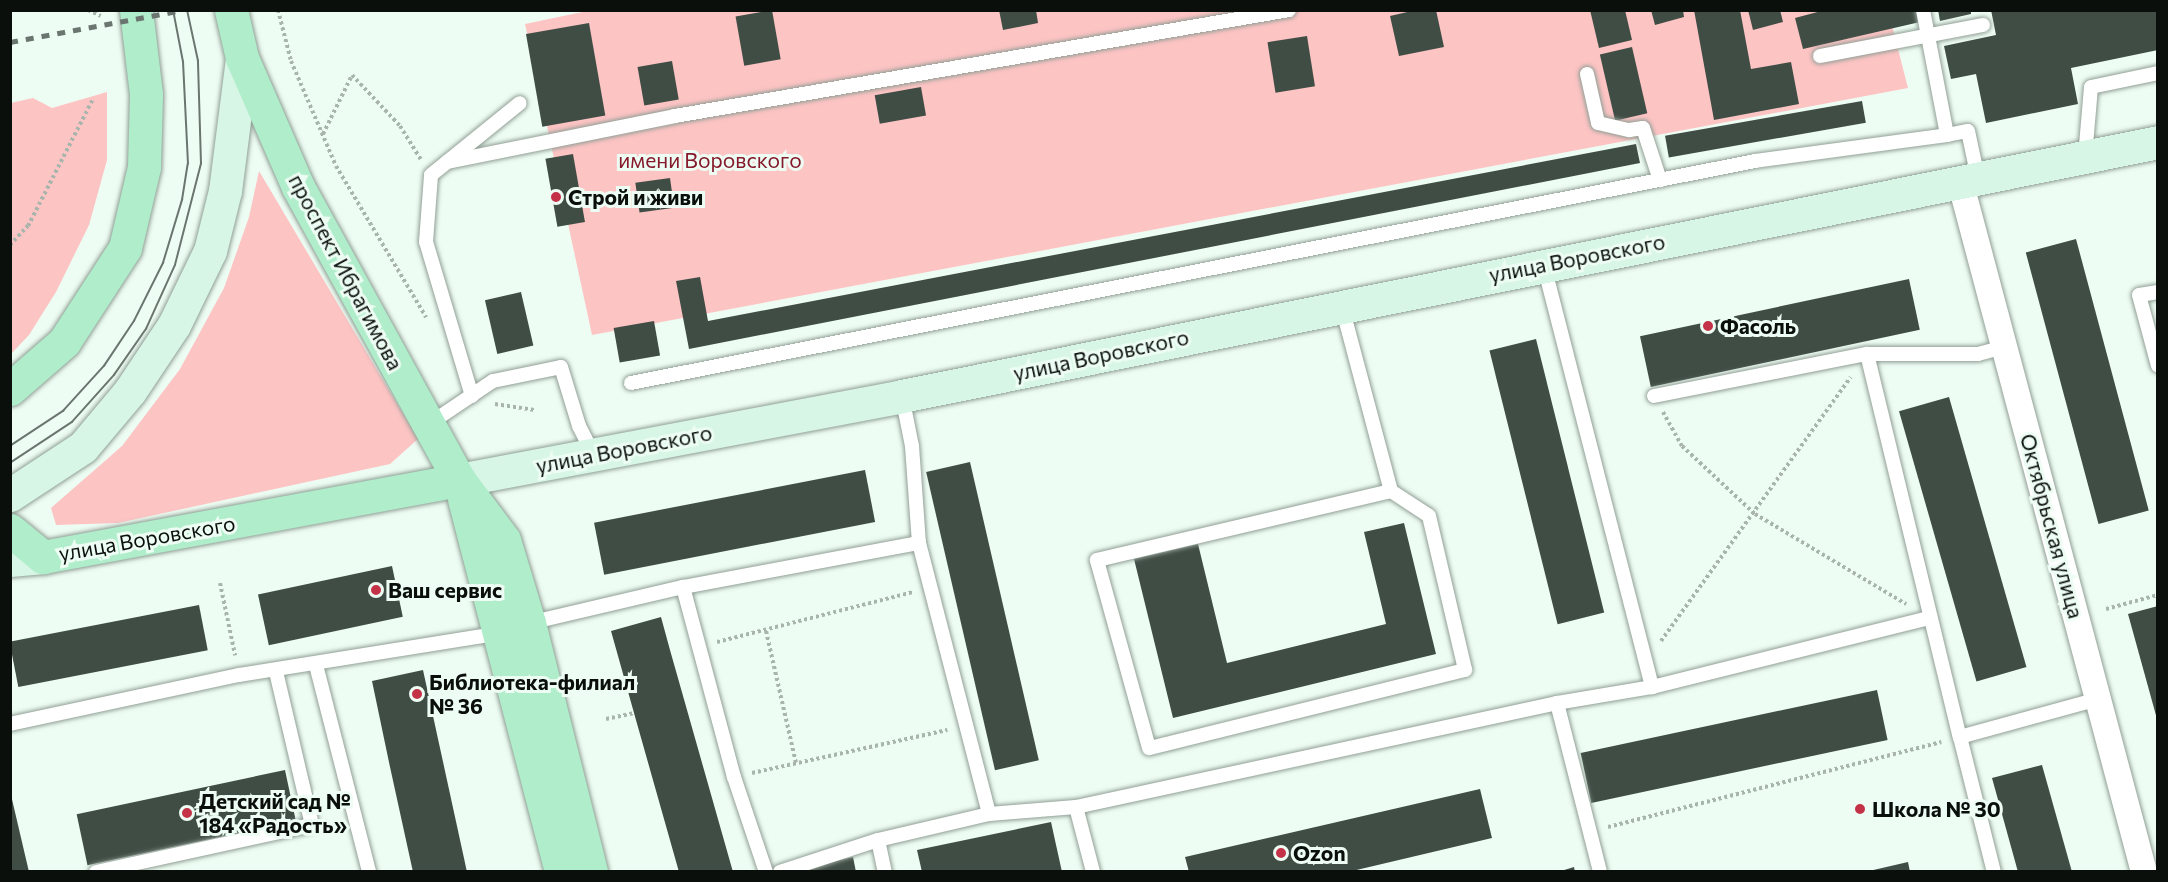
<!DOCTYPE html>
<html>
<head>
<meta charset="utf-8">
<style>
	body { margin:0 }
	#map { position:relative; width:2168px; height:882px; overflow:hidden; background:#eefdf3; font-family:Commissioner,sans-serif }
	div>[style] { position:absolute }
	.green>* { inset:0; background:#fdc4c4 }
	.building>* { inset:0; background:#404d45; transform-origin:0 0 }
	.path>* { height:4px; margin-top:-2px; transform-origin:0; background:repeating-linear-gradient(90deg,#a8b4ac 0 3px,transparent 0 6px) }
	.roads { filter:drop-shadow(0 0 2px #919f96) drop-shadow(0 0 2px #919f96) }
	.lane>* { height:14px; margin:-7px; padding:0 7px; transform-origin:7px; border-radius:7px; background:#fff }
	.street>* { height:26px; margin:-13px; padding:0 13px; transform-origin:13px; border-radius:13px; background:#fff }
	.secondary>* { height:33px; margin:-16.5px; padding:0 16.5px; transform-origin:16.5px; border-radius:16.5px; background:#d7f6e5 }
	.primary>* { height:33px; margin:-16.5px; padding:0 16.5px; transform-origin:16.5px; border-radius:16.5px; background:#afedcb }
	.tram>* { height:1.5px; margin:-0.75px; padding:0 0.75px; transform-origin:0.75px; border-radius:0.75px; background:#6b756f }
	.rail>* { height:4.5px; margin-top:-2.25px; transform-origin:0; background:repeating-linear-gradient(90deg,#6b756f 0 8px,transparent 0 16px) }
	.dots>* { width:16px; height:16px; translate:-50% -50%; box-sizing:border-box; border:3px solid #eefdf3; border-radius:50% }
	span { translate:-50% -50%; white-space:nowrap; text-align:center; line-height:1.15; -webkit-text-stroke:6px #eefdf3; paint-order:stroke }
	.park-label { font-size:21px; color:#861a2c }
	.poi-label { font-size:21px; color:#0a0f0c; font-weight:700 }
	.left { translate:0 -50%; text-align:left }
	.street-label { font-size:21px; color:#0a0f0c }
	.frame { position:absolute; inset:0; border:12px solid #0a0f0c; pointer-events:none }
</style>
</head>
<body>
<div id="map">
	<div class="green">
		<i style="clip-path:polygon(592px 10px,1888px 10px,1908px 88px,592px 335px,525px 24px)"></i>
		<i style="clip-path:polygon(107px 92px,107px 160px,89px 225px,56px 292px,29px 335px,11px 354px,11px 103px,33px 98px,52px 108px)"></i>
		<i style="clip-path:polygon(259px 171px,418px 439px,390px 464px,118px 523px,56px 525px,51px 508px,122px 446px,180px 369px,224px 288px,249px 217px)"></i>
	</div>
	<div class="building">
		<i style="left:772px;top:10px;width:50px;height:37px;rotate:80deg"></i>
		<i style="clip-path:polygon(999px 10px,1036px 10px,1038px 23px,1003px 30px)"></i>
		<i style="clip-path:polygon(1416px 10px,1436px 10px,1444px 47px,1399px 56px,1390px 16px)"></i>
		<i style="clip-path:polygon(1590px 10px,1625px 10px,1632px 40px,1599px 48px)"></i>
		<i style="clip-path:polygon(1651px 10px,1683px 10px,1684px 17px,1655px 25px)"></i>
		<i style="clip-path:polygon(1694px 10px,1740px 10px,1751px 69px,1791px 62px,1799px 104px,1714px 120px)"></i>
		<i style="clip-path:polygon(1748px 10px,1780px 10px,1783px 22px,1753px 30px)"></i>
		<i style="clip-path:polygon(1825px 10px,1918px 10px,1920px 22px,1803px 49px,1795px 18px)"></i>
		<i style="clip-path:polygon(1938px 10px,1971px 10px,1971px 14px,1940px 21px)"></i>
		<i style="clip-path:polygon(1991px 10px,2158px 10px,2158px 50px,2071px 68px,2078px 104px,1986px 123px,1976px 74px,1951px 79px,1944px 46px,1996px 35px)"></i>
		<i style="left:589px;top:23px;width:94px;height:64px;rotate:80deg"></i>
		<i style="left:1307px;top:36px;width:51px;height:40px;rotate:81deg"></i>
		<i style="left:1632px;top:47px;width:68px;height:33px;rotate:77deg"></i>
		<i style="left:672px;top:61px;width:39px;height:35px;rotate:80deg"></i>
		<i style="left:921px;top:87px;width:29px;height:47px;rotate:80deg"></i>
		<i style="left:1862px;top:101px;width:22px;height:200px;rotate:80deg"></i>
		<i style="clip-path:polygon(1636px 144px,1640px 163px,689px 349px,676px 281px,700px 277px,708px 321px)"></i>
		<i style="left:573px;top:154px;width:69px;height:28px;rotate:80deg"></i>
		<i style="left:670px;top:178px;width:30px;height:35px;rotate:82deg"></i>
		<i style="left:2076px;top:239px;width:281px;height:52px;rotate:75deg"></i>
		<i style="left:1909px;top:279px;width:52px;height:275px;rotate:78deg"></i>
		<i style="left:521px;top:292px;width:55px;height:37px;rotate:77deg"></i>
		<i style="left:654px;top:321px;width:35px;height:41px;rotate:80deg"></i>
		<i style="left:1536px;top:339px;width:282px;height:48px;rotate:76deg"></i>
		<i style="left:1949px;top:397px;width:281px;height:52px;rotate:74deg"></i>
		<i style="left:970px;top:462px;width:306px;height:45px;rotate:77deg"></i>
		<i style="left:865px;top:470px;width:53px;height:276px;rotate:79deg"></i>
		<i style="clip-path:polygon(1404px 523px,1436px 654px,1173px 718px,1134px 559px,1198px 544px,1227px 663px,1386px 624px,1364px 532px)"></i>
		<i style="left:392px;top:566px;width:52px;height:137px;rotate:78deg"></i>
		<i style="left:199px;top:605px;width:46px;height:193px;rotate:79deg"></i>
		<i style="clip-path:polygon(2158px 606px,2158px 719px,2157px 719px,2128px 614px)"></i>
		<i style="clip-path:polygon(661px 617px,670px 650px,733px 872px,679px 872px,634px 713px,611px 631px)"></i>
		<i style="clip-path:polygon(423px 670px,467px 872px,413px 872px,390px 767px,372px 681px)"></i>
		<i style="left:1877px;top:690px;width:51px;height:303px;rotate:78deg"></i>
		<i style="clip-path:polygon(2042px 765px,2072px 872px,2018px 872px,1992px 778px)"></i>
		<i style="left:285px;top:770px;width:52px;height:213px;rotate:78deg"></i>
		<i style="clip-path:polygon(1480px 789px,1492px 838px,1348px 872px,1189px 872px,1185px 857px)"></i>
		<i style="clip-path:polygon(10px 795px,11px 795px,29px 872px,10px 872px)"></i>
		<i style="clip-path:polygon(1051px 822px,1062px 872px,922px 872px,917px 850px)"></i>
		<i style="clip-path:polygon(853px 857px,856px 872px,803px 872px,802px 869px)"></i>
		<i style="clip-path:polygon(1908px 862px,1910px 872px,1869px 872px,1869px 871px)"></i>
		<i style="clip-path:polygon(1574px 867px,1575px 872px,1561px 872px,1561px 871px)"></i>
	</div>
	<div class="path">
		<i style="left:88px;top:10px;width:14px;rotate:25deg"></i>
		<i style="left:278px;top:10px;width:53px;rotate:75.7deg"></i>
		<i style="left:291px;top:61px;width:114px;rotate:66.8deg"></i>
		<i style="left:336px;top:166px;width:176px;rotate:59.2deg"></i>
		<i style="left:323px;top:134px;width:66px;rotate:-63.8deg"></i>
		<i style="left:352px;top:75px;width:70px;rotate:46.7deg"></i>
		<i style="left:400px;top:126px;width:39px;rotate:58deg"></i>
		<i style="left:10px;top:245px;width:26px;rotate:-47deg"></i>
		<i style="left:28px;top:226px;width:143px;rotate:-62.9deg"></i>
		<i style="left:495px;top:404px;width:40px;rotate:8.5deg"></i>
		<i style="left:1663px;top:412px;width:39px;rotate:61deg"></i>
		<i style="left:1682px;top:446px;width:100px;rotate:43deg"></i>
		<i style="left:1755px;top:514px;width:176px;rotate:30.8deg"></i>
		<i style="left:220px;top:583px;width:74px;rotate:78.2deg"></i>
		<i style="left:2106px;top:609px;width:54px;rotate:-15.1deg"></i>
		<i style="left:766px;top:631px;width:135px;rotate:77.2deg"></i>
		<i style="left:1661px;top:641px;width:325px;rotate:-54.3deg"></i>
		<i style="left:717px;top:642px;width:202px;rotate:-14.3deg"></i>
		<i style="left:606px;top:719px;width:29px;rotate:-12deg"></i>
		<i style="left:752px;top:773px;width:200px;rotate:-12.4deg"></i>
		<i style="left:1608px;top:827px;width:344px;rotate:-14.3deg"></i>
	</div>
	<div class="roads">
		<div class="lane">
			<i style="left:1923px;top:10px;width:127px;rotate:79.1deg"></i>
			<i style="left:1947px;top:135px;width:21px;rotate:-11deg"></i>
			<i style="left:1968px;top:131px;width:48px;rotate:78deg"></i>
			<i style="left:1820px;top:56px;width:166px;rotate:-10.8deg"></i>
			<i style="left:1587px;top:74px;width:50px;rotate:77.3deg"></i>
			<i style="left:1598px;top:123px;width:32px;rotate:13deg"></i>
			<i style="left:1629px;top:130px;width:14px;rotate:-8deg"></i>
			<i style="left:1643px;top:128px;width:55px;rotate:71.9deg"></i>
			<i style="left:2085px;top:157px;width:70px;rotate:-85.1deg"></i>
			<i style="left:2091px;top:87px;width:68px;rotate:-11.8deg"></i>
			<i style="left:447px;top:162px;width:233px;rotate:-11.4deg"></i>
			<i style="left:675px;top:116px;width:623px;rotate:-9.79deg"></i>
			<i style="left:1544px;top:266px;width:435px;rotate:75.6deg"></i>
			<i style="left:2158px;top:292px;width:19px;rotate:171deg"></i>
			<i style="left:2139px;top:295px;width:73px;rotate:75deg"></i>
			<i style="left:1342px;top:307px;width:190px;rotate:75.1deg"></i>
			<i style="left:1391px;top:491px;width:45px;rotate:33.3deg"></i>
			<i style="left:1429px;top:516px;width:158px;rotate:76.8deg"></i>
			<i style="left:1465px;top:670px;width:325px;rotate:166.1deg"></i>
			<i style="left:1149px;top:748px;width:195px;rotate:-105.5deg"></i>
			<i style="left:1097px;top:560px;width:302px;rotate:-13.2deg"></i>
			<i style="left:1867px;top:354px;width:394px;rotate:76.4deg"></i>
			<i style="left:1960px;top:737px;width:143px;rotate:-15.4deg"></i>
			<i style="left:631px;top:383px;width:1146px;rotate:-11.17deg"></i>
			<i style="left:1755px;top:161px;width:194px;rotate:-7.7deg"></i>
			<i style="left:472px;top:396px;width:161px;rotate:-106.6deg"></i>
			<i style="left:426px;top:242px;width:67px;rotate:-85.7deg"></i>
			<i style="left:431px;top:175px;width:114px;rotate:-39deg"></i>
			<i style="left:902px;top:396px;width:51px;rotate:78.7deg"></i>
			<i style="left:912px;top:446px;width:97px;rotate:85.9deg"></i>
			<i style="left:919px;top:543px;width:280px;rotate:75.5deg"></i>
			<i style="left:1654px;top:396px;width:217px;rotate:-11.2deg"></i>
			<i style="left:1867px;top:354px;width:111px"></i>
			<i style="left:1978px;top:354px;width:27px;rotate:-15deg"></i>
			<i style="left:429px;top:424px;width:77px;rotate:-33.9deg"></i>
			<i style="left:493px;top:381px;width:69px;rotate:-11.6deg"></i>
			<i style="left:561px;top:367px;width:62px;rotate:73deg"></i>
			<i style="left:579px;top:426px;width:31px;rotate:63deg"></i>
			<i style="left:683px;top:587px;width:197px;rotate:75deg"></i>
			<i style="left:734px;top:777px;width:100px;rotate:71.4deg"></i>
			<i style="left:529px;top:623px;width:158px;rotate:-13.2deg"></i>
			<i style="left:683px;top:587px;width:240px;rotate:-10.6deg"></i>
			<i style="left:316px;top:665px;width:214px;rotate:75.6deg"></i>
			<i style="left:1557px;top:703px;width:174px;rotate:75.7deg"></i>
			<i style="left:10px;top:724px;width:234px;rotate:-12.1deg"></i>
			<i style="left:239px;top:675px;width:265px;rotate:-9.1deg"></i>
			<i style="left:1960px;top:737px;width:139px;rotate:75.9deg"></i>
			<i style="left:1076px;top:807px;width:67px;rotate:75.3deg"></i>
			<i style="left:878px;top:840px;width:33px;rotate:78deg"></i>
			<i style="left:96px;top:872px;width:221px;rotate:-12.3deg"></i>
			<i style="left:312px;top:825px;width:157px;rotate:-103.2deg"></i>
			<i style="left:780px;top:872px;width:103px;rotate:-18.1deg"></i>
			<i style="left:878px;top:840px;width:114px;rotate:-13.2deg"></i>
			<i style="left:989px;top:814px;width:87px;rotate:-4.6deg"></i>
			<i style="left:1076px;top:807px;width:492px;rotate:-12.2deg"></i>
			<i style="left:1557px;top:703px;width:96px;rotate:-9.6deg"></i>
			<i style="left:1652px;top:687px;width:285px;rotate:-14deg"></i>
		</div>
		<div class="street">
			<i style="left:1960px;top:181px;width:715px;rotate:75.09deg"></i>
		</div>
		<div class="secondary">
			<i style="left:459px;top:480px;width:451px;rotate:-10.7deg"></i>
			<i style="left:902px;top:396px;width:1281px;rotate:-11.43deg"></i>
			<i style="left:10px;top:495px;width:87px;rotate:-33.3deg"></i>
			<i style="left:83px;top:447px;width:73px;rotate:-50deg"></i>
			<i style="left:130px;top:391px;width:79px;rotate:-56.3deg"></i>
			<i style="left:174px;top:325px;width:82px;rotate:-64.1deg"></i>
			<i style="left:210px;top:251px;width:62px;rotate:-76deg"></i>
			<i style="left:225px;top:191px;width:134px;rotate:-82.7deg"></i>
			<i style="left:10px;top:560px;width:33px;rotate:-5deg"></i>
		</div>
		<div class="primary">
			<i style="left:231px;top:10px;width:49px;rotate:77.1deg"></i>
			<i style="left:242px;top:58px;width:141px;rotate:66.5deg"></i>
			<i style="left:298px;top:187px;width:334px;rotate:61.2deg"></i>
			<i style="left:459px;top:480px;width:75px;rotate:53.1deg"></i>
			<i style="left:504px;top:540px;width:87px;rotate:73.2deg"></i>
			<i style="left:529px;top:623px;width:257px;rotate:76deg"></i>
			<i style="left:10px;top:389px;width:72px;rotate:-41deg"></i>
			<i style="left:64px;top:342px;width:112px;rotate:-57deg"></i>
			<i style="left:125px;top:248px;width:83px;rotate:-76.8deg"></i>
			<i style="left:144px;top:167px;width:73px;rotate:-88.4deg"></i>
			<i style="left:146px;top:94px;width:85px;rotate:-96.8deg"></i>
			<i style="left:464px;top:499px;width:385px;rotate:75.4deg"></i>
			<i style="left:10px;top:530px;width:43px;rotate:39.3deg"></i>
			<i style="left:43px;top:557px;width:423px;rotate:-10.5deg"></i>
		</div>
	</div>
	<div class="tram">
		<i style="left:10px;top:446px;width:64px;rotate:-33.4deg"></i>
		<i style="left:63px;top:411px;width:61px;rotate:-47.7deg"></i>
		<i style="left:104px;top:366px;width:54px;rotate:-56.3deg"></i>
		<i style="left:134px;top:321px;width:65px;rotate:-63.4deg"></i>
		<i style="left:163px;top:263px;width:66px;rotate:-73.2deg"></i>
		<i style="left:182px;top:200px;width:36px;rotate:-81deg"></i>
		<i style="left:188px;top:164px;width:102px;rotate:-92.8deg"></i>
		<i style="left:183px;top:62px;width:53px;rotate:-100.9deg"></i>
		<i style="left:10px;top:463px;width:74px;rotate:-33.5deg"></i>
		<i style="left:72px;top:422px;width:63px;rotate:-48.2deg"></i>
		<i style="left:114px;top:375px;width:56px;rotate:-55.2deg"></i>
		<i style="left:146px;top:329px;width:70px;rotate:-65.6deg"></i>
		<i style="left:175px;top:265px;width:104px;rotate:-75.6deg"></i>
		<i style="left:201px;top:164px;width:103px;rotate:-91.7deg"></i>
		<i style="left:198px;top:61px;width:52px;rotate:-102.2deg"></i>
	</div>
	<div class="rail">
		<i style="left:10px;top:42px;width:176px;rotate:-10.5deg"></i>
	</div>
	<div class="dots">
		<i style="left:556px;top:197px;background:#c33247"></i>
		<i style="left:1708px;top:326px;background:#c33247"></i>
		<i style="left:376px;top:590px;background:#c33247"></i>
		<i style="left:417px;top:694px;background:#c33247"></i>
		<i style="left:1860px;top:809px;background:#c33247"></i>
		<i style="left:187px;top:813px;background:#c33247"></i>
		<i style="left:1281px;top:853px;background:#c33247"></i>
	</div>
	<div class="park-label">
		<span style="left:710px;top:160px">имени Воровского</span>
	</div>
	<div class="poi-label">
		<span class="left" style="left:568px;top:197px">Строй и живи</span>
		<span class="left" style="left:1720px;top:326px">Фасоль</span>
		<span class="left" style="left:388px;top:590px">Ваш сервис</span>
		<span class="left" style="left:429px;top:694px">Библиотека-филиал<br>№ 36</span>
		<span class="left" style="left:199px;top:813px">Детский сад №<br>184 «Радость»</span>
		<span class="left" style="left:1872px;top:809px">Школа № 30</span>
		<span class="left" style="left:1293px;top:853px">Ozon</span>
	</div>
	<div class="street-label">
		<span style="left:1577px;top:258px;rotate:-11deg">улица Воровского</span>
		<span style="left:346px;top:272px;rotate:62deg">проспект Ибрагимова</span>
		<span style="left:1101px;top:355px;rotate:-12deg">улица Воровского</span>
		<span style="left:624px;top:449px;rotate:-11deg">улица Воровского</span>
		<span style="left:2052px;top:526px;rotate:75deg">Октябрьская улица</span>
		<span style="left:147px;top:538px;rotate:-10deg">улица Воровского</span>
	</div>
	<div class="frame"></div>
</div>
</body>
</html>
